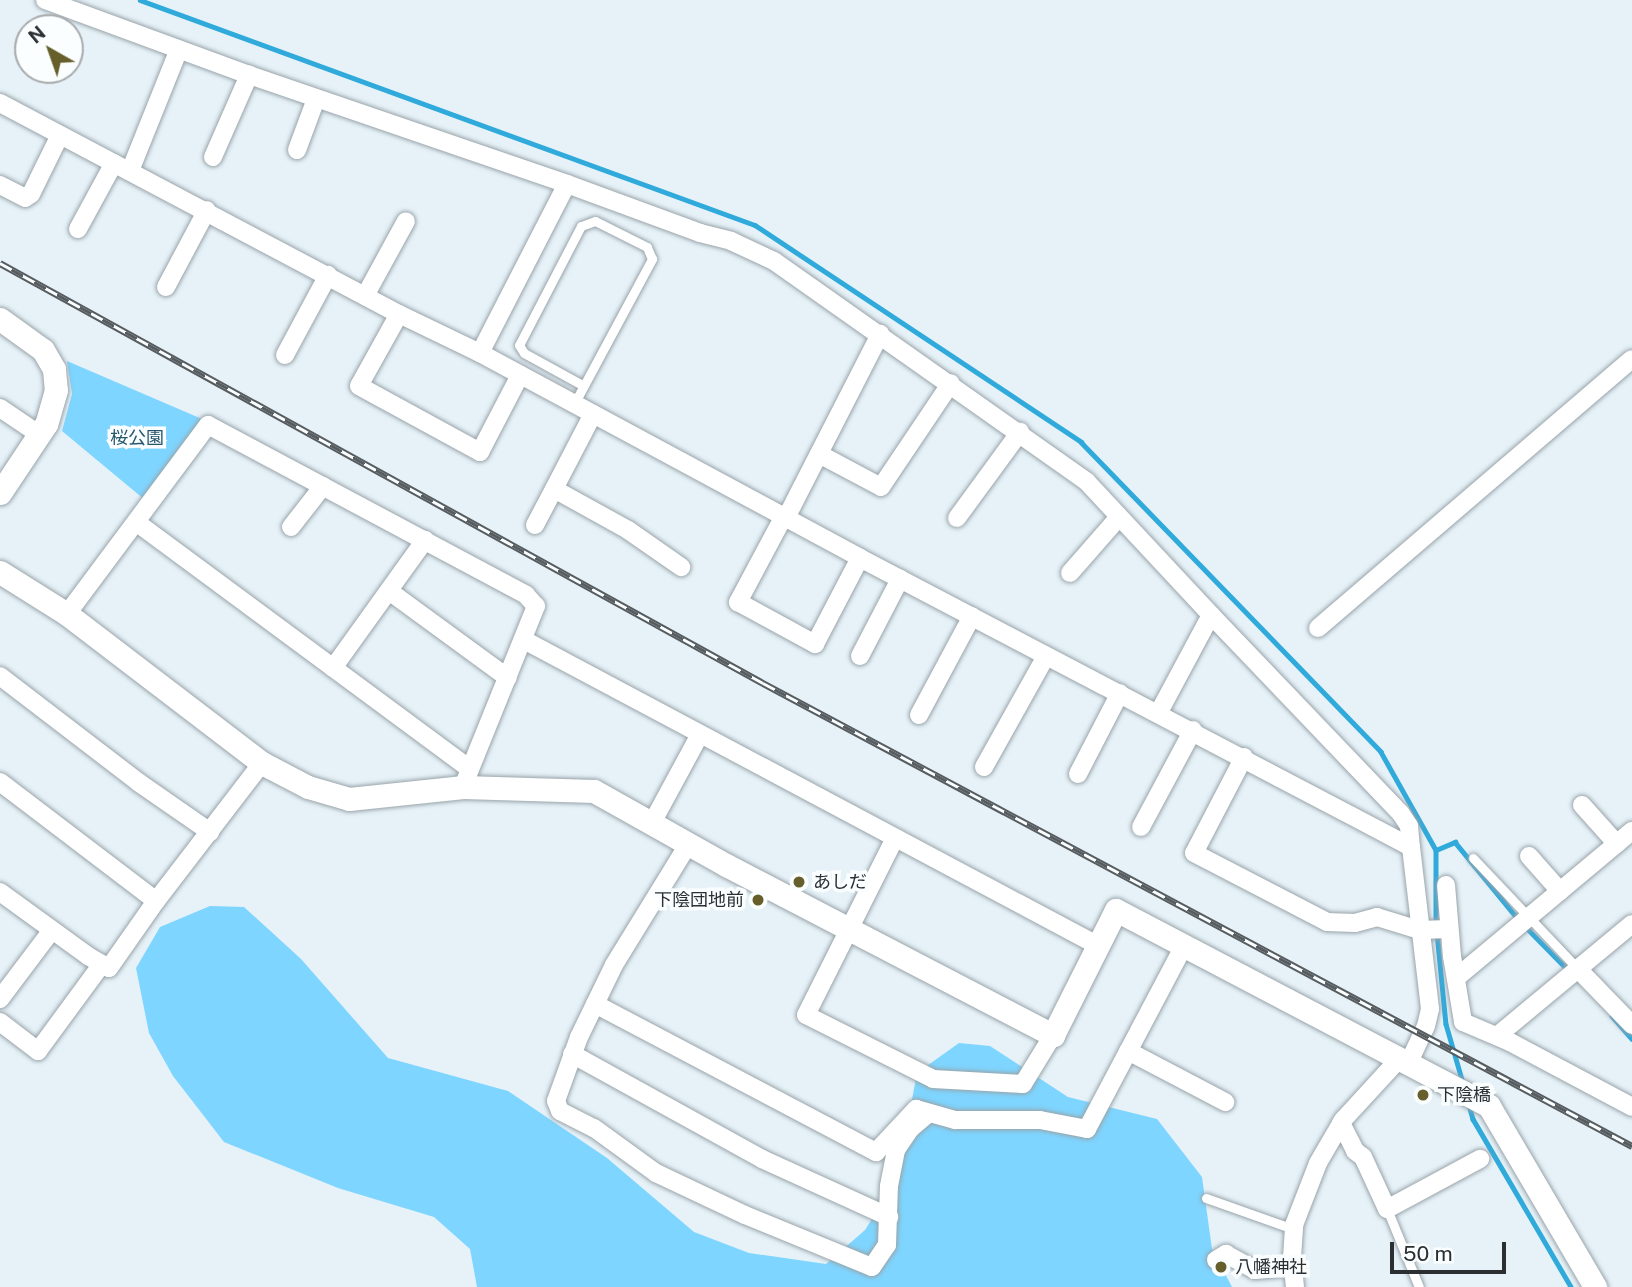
<!DOCTYPE html>
<html>
<head>
<meta charset="utf-8">
<style>
	body { margin:0 }
	#map { position:relative; width:1632px; height:1287px; overflow:hidden; background:#e6f2f8; font-family:"Public Sans","Noto Sans JP",sans-serif }
	div>[style] { position:absolute }
	.green>* { inset:0; background:#7ed5ff }
	.stream>* { height:4.5px; margin:-2.25px; padding:0 2.25px; transform-origin:2.25px; border-radius:2.25px; background:#30a9db }
	.roads { filter:drop-shadow(0 0 2px #99a4aa) drop-shadow(0 0 2px #99a4aa) }
	.service>* { height:9px; margin:-4.5px; padding:0 4.5px; transform-origin:4.5px; border-radius:4.5px; background:#fff }
	.minor>* { height:18px; margin:-9px; padding:0 9px; transform-origin:9px; border-radius:9px; background:#fff }
	.tertiary>* { height:23px; margin:-11.5px; padding:0 11.5px; transform-origin:11.5px; border-radius:11.5px; background:#fff }
	.rail>* { height:7px; margin-top:-3.5px; transform-origin:0; background:repeating-linear-gradient(90deg,#fbfeff 0 13px,#565c5f 0 26px); box-sizing:border-box; border-block:2px solid #565c5f }
	.dots>* { width:19px; height:19px; translate:-50% -50%; box-sizing:border-box; border:4px solid #fbfeff; border-radius:50% }
	span { translate:-50% -50%; white-space:nowrap; text-align:center; line-height:1.15; -webkit-text-stroke:7px #fbfeff; paint-order:stroke }
	.park-label { font-size:18px; color:#27566c }
	.poi-label { font-size:18px; color:#2b2f32 }
	.left { translate:0 -50%; text-align:left }
	.right { translate:-100% -50%; text-align:right }
	.north { position:absolute; left:14px; top:14px; width:70px; height:70px; box-sizing:border-box; background:#fbfeff; border:2px solid #a8abad; border-radius:50%; rotate:320deg; font-size:19px; font-weight:700; line-height:28px; text-align:center; color:#2b2f32 }
	.north::after { content:''; display:block; margin:auto; width:24px; height:32px; background:#665f2b; clip-path:polygon(50% 0,100% 100%,50% 72%,0 100%) }
	.scale { position:absolute; left:1390px; top:1242px; width:116px; height:32px; box-sizing:border-box; border:4px solid #2b2f32; border-top:0; padding-left:9px; font-size:21px; line-height:24px; white-space:nowrap; color:#2b2f32; -webkit-text-stroke:5px #fbfeff; paint-order:stroke }
</style>
</head>
<body>
<div id="map">
	<div class="green">
		<i style="clip-path:polygon(67px 361px,202px 419px,145px 500px,62px 431px,72px 394px)"></i>
		<i style="clip-path:polygon(210px 906px,244px 907px,301px 959px,388px 1058px,508px 1091px,607px 1158px,694px 1232px,749px 1253px,826px 1264px,865px 1230px,897px 1179px,917px 1073px,959px 1043px,990px 1046px,1068px 1097px,1157px 1119px,1202px 1177px,1212px 1249px,1232px 1287px,477px 1287px,470px 1249px,434px 1217px,338px 1188px,224px 1142px,173px 1076px,149px 1033px,136px 968px,160px 927px)"></i>
	</div>
	<div class="stream">
		<i style="left:140px;top:0;width:655px;rotate:20.1deg"></i>
		<i style="left:755px;top:225px;width:392px;rotate:33.6deg"></i>
		<i style="left:1081px;top:442px;width:431px;rotate:45.9deg"></i>
		<i style="left:1381px;top:752px;width:112px;rotate:60.7deg"></i>
		<i style="left:1436px;top:850px;width:75px;rotate:90deg"></i>
		<i style="left:1436px;top:850px;width:21px;rotate:-23deg"></i>
		<i style="left:1455px;top:842px;width:99px;rotate:50.7deg"></i>
		<i style="left:1524px;top:925px;width:66px;rotate:45.6deg"></i>
		<i style="left:1437px;top:933px;width:91px;rotate:84.4deg"></i>
		<i style="left:1446px;top:1024px;width:61px;rotate:73.9deg"></i>
		<i style="left:1612px;top:1016px;width:30px;rotate:49deg"></i>
		<i style="left:1469px;top:1105px;width:15px;rotate:74deg"></i>
		<i style="left:1473px;top:1119px;width:194px;rotate:59.7deg"></i>
	</div>
	<div class="roads">
		<div class="service">
			<i style="left:574px;top:404px;width:165px;rotate:-61.7deg"></i>
			<i style="left:652px;top:259px;width:13px;rotate:-113deg"></i>
			<i style="left:647px;top:247px;width:58px;rotate:-153.4deg"></i>
			<i style="left:595px;top:221px;width:15px;rotate:160deg"></i>
			<i style="left:581px;top:226px;width:134px;rotate:117.5deg"></i>
			<i style="left:519px;top:345px;width:9px;rotate:58deg"></i>
			<i style="left:524px;top:353px;width:68px;rotate:28.8deg"></i>
			<i style="left:1473px;top:858px;width:153px;rotate:46.6deg"></i>
			<i style="left:1206px;top:1198px;width:92px;rotate:19.6deg"></i>
			<i style="left:1387px;top:1209px;width:84px;rotate:67.7deg"></i>
		</div>
		<div class="minor">
			<i style="left:45px;top:0;width:217px;rotate:20.2deg"></i>
			<i style="left:249px;top:75px;width:336px;rotate:18.9deg"></i>
			<i style="left:567px;top:184px;width:142px;rotate:20.2deg"></i>
			<i style="left:700px;top:233px;width:32px;rotate:14deg"></i>
			<i style="left:731px;top:241px;width:47px;rotate:24.9deg"></i>
			<i style="left:774px;top:261px;width:383px;rotate:35.2deg"></i>
			<i style="left:1087px;top:482px;width:182px;rotate:47deg"></i>
			<i style="left:0;top:103px;width:451px;rotate:27.9deg"></i>
			<i style="left:399px;top:314px;width:90px;rotate:25.7deg"></i>
			<i style="left:480px;top:353px;width:432px;rotate:28.3deg"></i>
			<i style="left:860px;top:558px;width:622px;rotate:27.68deg"></i>
			<i style="left:1411px;top:847px;width:163px;rotate:83.3deg"></i>
			<i style="left:1430px;top:1009px;width:17px;rotate:103deg"></i>
			<i style="left:1426px;top:1026px;width:42px;rotate:115.3deg"></i>
			<i style="left:297px;top:150px;width:54px;rotate:-69.6deg"></i>
			<i style="left:213px;top:157px;width:90px;rotate:-66.3deg"></i>
			<i style="left:130px;top:171px;width:131px;rotate:-68.1deg"></i>
			<i style="left:0;top:185px;width:28px;rotate:27deg"></i>
			<i style="left:25px;top:198px;width:7px;rotate:-34deg"></i>
			<i style="left:31px;top:194px;width:64px;rotate:-63.8deg"></i>
			<i style="left:78px;top:229px;width:75px;rotate:-61.4deg"></i>
			<i style="left:166px;top:287px;width:87px;rotate:-62deg"></i>
			<i style="left:365px;top:296px;width:85px;rotate:-61.3deg"></i>
			<i style="left:399px;top:314px;width:82px;rotate:119.1deg"></i>
			<i style="left:359px;top:386px;width:138px;rotate:28.6deg"></i>
			<i style="left:480px;top:452px;width:87px;rotate:-62.5deg"></i>
			<i style="left:480px;top:353px;width:190px;rotate:-62.8deg"></i>
			<i style="left:285px;top:355px;width:91px;rotate:-61.7deg"></i>
			<i style="left:0;top:408px;width:48px;rotate:34deg"></i>
			<i style="left:593px;top:414px;width:85px;rotate:117.5deg"></i>
			<i style="left:554px;top:489px;width:85px;rotate:29deg"></i>
			<i style="left:628px;top:530px;width:65px;rotate:34.9deg"></i>
			<i style="left:819px;top:454px;width:70px;rotate:28deg"></i>
			<i style="left:881px;top:487px;width:125px;rotate:-56.1deg"></i>
			<i style="left:784px;top:516px;width:98px;rotate:118.1deg"></i>
			<i style="left:738px;top:602px;width:88px;rotate:28.6deg"></i>
			<i style="left:815px;top:644px;width:97px;rotate:-62.4deg"></i>
			<i style="left:786px;top:518px;width:207px;rotate:-62.9deg"></i>
			<i style="left:957px;top:518px;width:107px;rotate:-53.8deg"></i>
			<i style="left:136px;top:522px;width:415px;rotate:36.5deg"></i>
			<i style="left:535px;top:525px;width:41px;rotate:-62.2deg"></i>
			<i style="left:291px;top:527px;width:52px;rotate:-52deg"></i>
			<i style="left:1070px;top:573px;width:74px;rotate:-48.8deg"></i>
			<i style="left:389px;top:591px;width:147px;rotate:36.2deg"></i>
			<i style="left:67px;top:614px;width:236px;rotate:-53.3deg"></i>
			<i style="left:208px;top:425px;width:361px;rotate:28.1deg"></i>
			<i style="left:526px;top:595px;width:15px;rotate:48deg"></i>
			<i style="left:536px;top:606px;width:195px;rotate:112deg"></i>
			<i style="left:1318px;top:628px;width:413px;rotate:-40.6deg"></i>
			<i style="left:524px;top:640px;width:649px;rotate:28.03deg"></i>
			<i style="left:860px;top:656px;width:87px;rotate:-62.5deg"></i>
			<i style="left:333px;top:668px;width:158px;rotate:-54.3deg"></i>
			<i style="left:0;top:676px;width:174px;rotate:37.5deg"></i>
			<i style="left:138px;top:782px;width:88px;rotate:34.8deg"></i>
			<i style="left:1159px;top:712px;width:110px;rotate:-61.8deg"></i>
			<i style="left:1211px;top:615px;width:275px;rotate:46.3deg"></i>
			<i style="left:1401px;top:814px;width:14px;rotate:56deg"></i>
			<i style="left:1409px;top:826px;width:21px;rotate:85deg"></i>
			<i style="left:919px;top:715px;width:112px;rotate:-61.8deg"></i>
			<i style="left:1244px;top:757px;width:108px;rotate:117.5deg"></i>
			<i style="left:1194px;top:853px;width:150px;rotate:27.4deg"></i>
			<i style="left:1327px;top:922px;width:28px;rotate:2deg"></i>
			<i style="left:1355px;top:923px;width:23px;rotate:-15deg"></i>
			<i style="left:1377px;top:917px;width:44px;rotate:17.2deg"></i>
			<i style="left:1419px;top:930px;width:30px;rotate:-2deg"></i>
			<i style="left:984px;top:767px;width:127px;rotate:-60.8deg"></i>
			<i style="left:1078px;top:774px;width:91px;rotate:-62.6deg"></i>
			<i style="left:0;top:782px;width:196px;rotate:37.3deg"></i>
			<i style="left:1582px;top:805px;width:52px;rotate:48.1deg"></i>
			<i style="left:652px;top:823px;width:99px;rotate:-61.6deg"></i>
			<i style="left:1141px;top:827px;width:110px;rotate:-61.8deg"></i>
			<i style="left:895px;top:838px;width:198px;rotate:116.7deg"></i>
			<i style="left:806px;top:1015px;width:142px;rotate:26.7deg"></i>
			<i style="left:933px;top:1079px;width:90px;rotate:3.2deg"></i>
			<i style="left:1023px;top:1084px;width:57px;rotate:-58.5deg"></i>
			<i style="left:689px;top:843px;width:143px;rotate:121.6deg"></i>
			<i style="left:614px;top:965px;width:80px;rotate:115.9deg"></i>
			<i style="left:579px;top:1037px;width:68px;rotate:109.8deg"></i>
			<i style="left:556px;top:1101px;width:11px;rotate:68deg"></i>
			<i style="left:560px;top:1111px;width:38px;rotate:27deg"></i>
			<i style="left:594px;top:1128px;width:77px;rotate:36deg"></i>
			<i style="left:656px;top:1173px;width:98px;rotate:25.3deg"></i>
			<i style="left:745px;top:1215px;width:137px;rotate:22.3deg"></i>
			<i style="left:872px;top:1267px;width:27px;rotate:-56deg"></i>
			<i style="left:887px;top:1245px;width:59px;rotate:-88.1deg"></i>
			<i style="left:889px;top:1186px;width:37px;rotate:-79deg"></i>
			<i style="left:896px;top:1150px;width:25px;rotate:-56deg"></i>
			<i style="left:910px;top:1129px;width:23px;rotate:-40deg"></i>
			<i style="left:1529px;top:856px;width:47px;rotate:48.5deg"></i>
			<i style="left:1446px;top:885px;width:71px;rotate:85.2deg"></i>
			<i style="left:1452px;top:956px;width:67px;rotate:80.5deg"></i>
			<i style="left:1463px;top:1022px;width:51px;rotate:23.1deg"></i>
			<i style="left:1510px;top:1042px;width:138px;rotate:28deg"></i>
			<i style="left:0;top:892px;width:109px;rotate:36deg"></i>
			<i style="left:88px;top:956px;width:24px;rotate:30deg"></i>
			<i style="left:109px;top:968px;width:82px;rotate:-55deg"></i>
			<i style="left:156px;top:901px;width:174px;rotate:-52.5deg"></i>
			<i style="left:1578px;top:969px;width:78px;rotate:46deg"></i>
			<i style="left:1456px;top:978px;width:229px;rotate:-39.9deg"></i>
			<i style="left:0;top:999px;width:86px;rotate:-53deg"></i>
			<i style="left:595px;top:1004px;width:318px;rotate:27.8deg"></i>
			<i style="left:876px;top:1152px;width:59px;rotate:-47.1deg"></i>
			<i style="left:916px;top:1109px;width:41px;rotate:15.8deg"></i>
			<i style="left:955px;top:1120px;width:85px"></i>
			<i style="left:1040px;top:1120px;width:48px;rotate:10.8deg"></i>
			<i style="left:1087px;top:1129px;width:207px;rotate:-62.1deg"></i>
			<i style="left:0;top:1022px;width:48px;rotate:37.3deg"></i>
			<i style="left:38px;top:1051px;width:108px;rotate:-53.7deg"></i>
			<i style="left:1497px;top:1036px;width:175px;rotate:-39.7deg"></i>
			<i style="left:1128px;top:1051px;width:110px;rotate:27.7deg"></i>
			<i style="left:572px;top:1054px;width:217px;rotate:28.9deg"></i>
			<i style="left:762px;top:1159px;width:140px;rotate:24.5deg"></i>
			<i style="left:1341px;top:1123px;width:31px;rotate:63deg"></i>
			<i style="left:1355px;top:1151px;width:10px;rotate:37deg"></i>
			<i style="left:1363px;top:1157px;width:57px;rotate:65.2deg"></i>
			<i style="left:1387px;top:1209px;width:106px;rotate:-28.3deg"></i>
			<i style="left:1216px;top:1260px;width:12px;rotate:-31deg"></i>
			<i style="left:1226px;top:1254px;width:33px;rotate:29deg"></i>
			<i style="left:1255px;top:1270px;width:38px;rotate:-5deg"></i>
			<i style="left:1295px;top:1287px;width:30px;rotate:-96deg"></i>
			<i style="left:1292px;top:1257px;width:32px;rotate:-86deg"></i>
			<i style="left:1294px;top:1225px;width:66px;rotate:-68.8deg"></i>
			<i style="left:1318px;top:1163px;width:50px;rotate:-59.8deg"></i>
			<i style="left:1343px;top:1120px;width:83px;rotate:-47.4deg"></i>
		</div>
		<div class="tertiary">
			<i style="left:0;top:319px;width:53px;rotate:35.8deg"></i>
			<i style="left:43px;top:350px;width:22px;rotate:60deg"></i>
			<i style="left:54px;top:369px;width:21px;rotate:85deg"></i>
			<i style="left:56px;top:390px;width:35px;rotate:106deg"></i>
			<i style="left:46px;top:424px;width:83px;rotate:123.7deg"></i>
			<i style="left:0;top:572px;width:79px;rotate:32.1deg"></i>
			<i style="left:67px;top:614px;width:245px;rotate:37.4deg"></i>
			<i style="left:262px;top:763px;width:52px;rotate:27.6deg"></i>
			<i style="left:308px;top:787px;width:43px;rotate:16.3deg"></i>
			<i style="left:349px;top:799px;width:115px;rotate:-6deg"></i>
			<i style="left:463px;top:787px;width:131px;rotate:1.7deg"></i>
			<i style="left:594px;top:791px;width:151px;rotate:29.3deg"></i>
			<i style="left:726px;top:865px;width:369px;rotate:27.5deg"></i>
			<i style="left:1053px;top:1035px;width:140px;rotate:-63.3deg"></i>
			<i style="left:1116px;top:910px;width:421px;rotate:27.7deg"></i>
			<i style="left:1489px;top:1106px;width:210px;rotate:59.6deg"></i>
		</div>
	</div>
	<div class="rail">
		<i style="left:0;top:263px;width:871px;rotate:28.83deg"></i>
		<i style="left:763px;top:683px;width:985px;rotate:28.05deg"></i>
	</div>
	<div class="dots">
		<i style="left:799px;top:882px;background:#665f2b"></i>
		<i style="left:758px;top:900px;background:#665f2b"></i>
		<i style="left:1423px;top:1095px;background:#665f2b"></i>
		<i style="left:1221px;top:1267px;background:#665f2b"></i>
	</div>
	<div class="park-label">
		<span style="left:137px;top:438px">桜公園</span>
	</div>
	<div class="poi-label">
		<span class="left" style="left:813px;top:882px">あしだ</span>
		<span class="right" style="left:744px;top:900px">下陰団地前</span>
		<span class="left" style="left:1437px;top:1095px">下陰橋</span>
		<span class="left" style="left:1235px;top:1267px">八幡神社</span>
	</div>
	<div class="north">N</div>
	<div class="scale">50 m</div>
</div>
</body>
</html>
